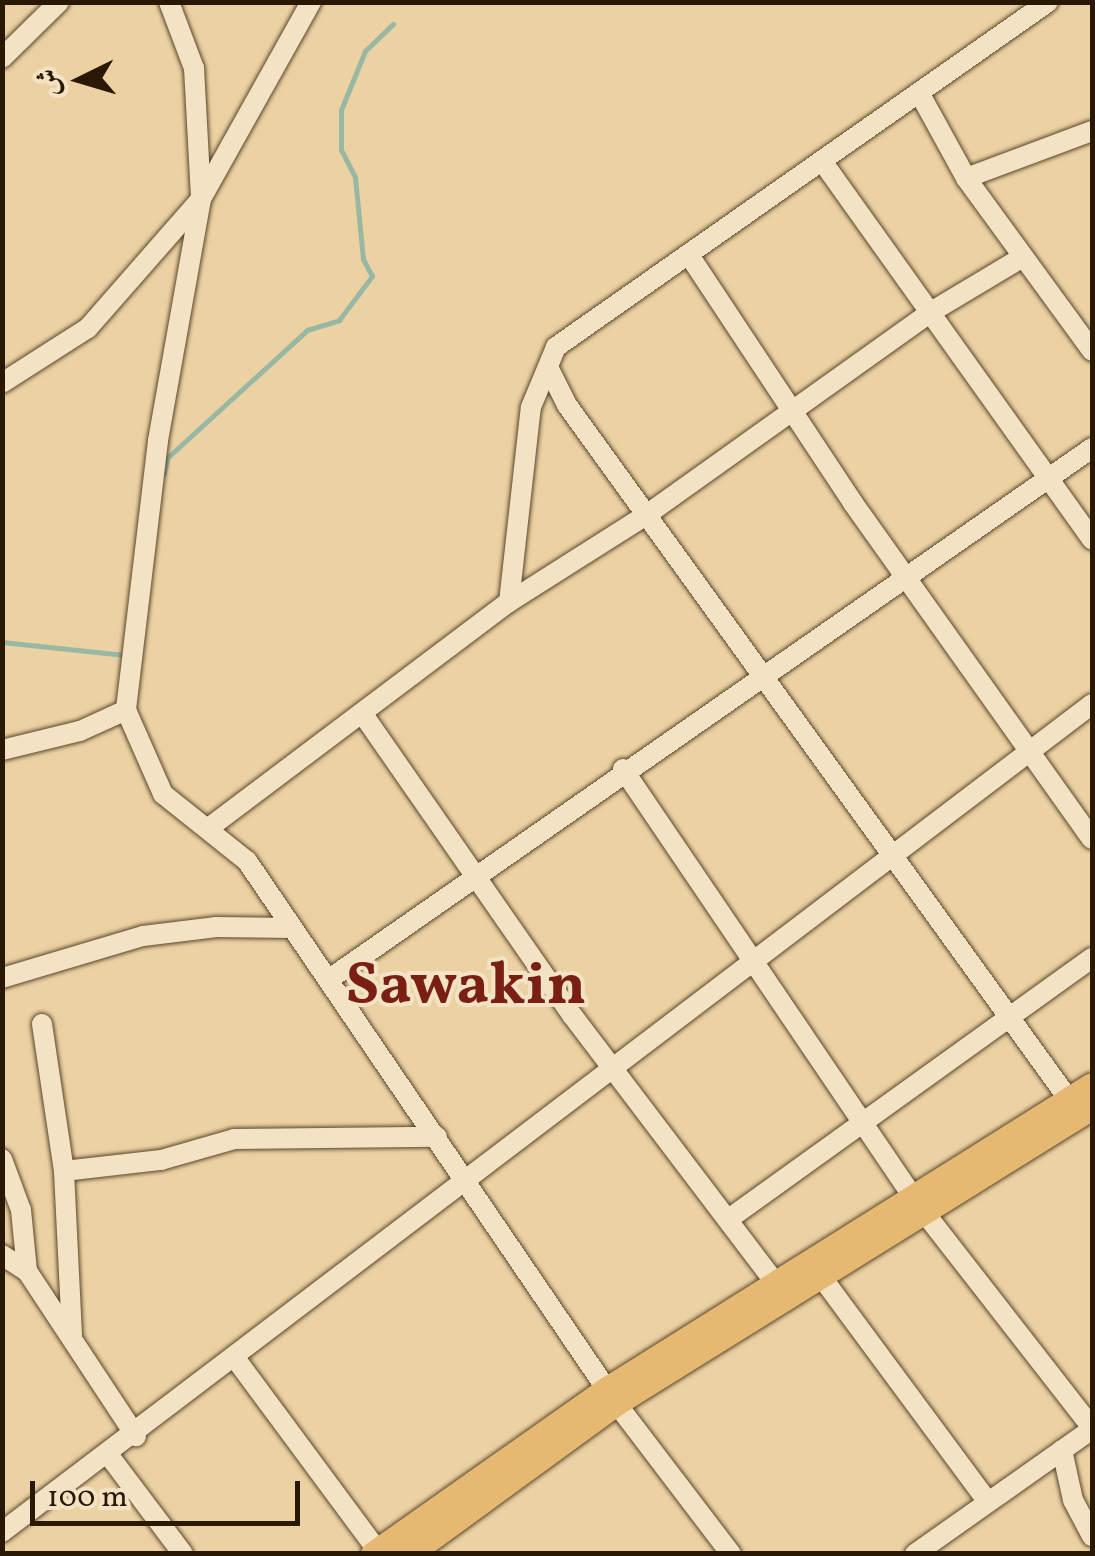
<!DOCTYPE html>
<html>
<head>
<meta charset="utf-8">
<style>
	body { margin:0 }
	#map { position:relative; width:1095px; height:1556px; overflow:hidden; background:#ecd2a3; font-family:Vollkorn,Amiri,serif }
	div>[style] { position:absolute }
	.stream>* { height:5px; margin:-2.5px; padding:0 2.5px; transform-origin:2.5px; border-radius:2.5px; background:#99b8a3 }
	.roads { filter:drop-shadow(0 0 2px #5a462b) drop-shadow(0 0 2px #5a462b) }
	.minor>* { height:20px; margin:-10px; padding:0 10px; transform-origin:10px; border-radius:10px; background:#f3e2c3 }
	.major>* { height:25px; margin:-12.5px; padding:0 12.5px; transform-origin:12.5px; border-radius:12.5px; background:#e6b972 }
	span { translate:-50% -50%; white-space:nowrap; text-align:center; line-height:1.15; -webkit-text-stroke:8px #f3e2c3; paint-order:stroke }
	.town-label { font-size:60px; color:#7a1f14; font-weight:700 }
	.frame { position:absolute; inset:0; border:5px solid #291803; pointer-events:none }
	.north { position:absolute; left:30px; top:30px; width:100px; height:100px; -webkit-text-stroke:8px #f3e2c3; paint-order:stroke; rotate:265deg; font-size:28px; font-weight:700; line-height:40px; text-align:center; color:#291803 }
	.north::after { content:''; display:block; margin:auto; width:35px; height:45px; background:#291803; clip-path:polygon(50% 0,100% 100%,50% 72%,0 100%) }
	.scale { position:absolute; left:30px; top:1481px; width:270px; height:45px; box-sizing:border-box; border:5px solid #291803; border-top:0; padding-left:12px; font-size:30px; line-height:35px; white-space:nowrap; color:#291803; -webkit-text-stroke:8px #f3e2c3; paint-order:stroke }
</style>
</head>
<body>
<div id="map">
	<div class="stream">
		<i style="left:164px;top:474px;width:16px;rotate:-79deg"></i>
		<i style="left:167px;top:458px;width:190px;rotate:-42.4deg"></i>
		<i style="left:307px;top:330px;width:34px;rotate:-17deg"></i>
		<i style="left:339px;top:320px;width:55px;rotate:-53.1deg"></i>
		<i style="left:372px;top:276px;width:19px;rotate:-118deg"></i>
		<i style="left:363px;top:259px;width:82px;rotate:-95.6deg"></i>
		<i style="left:355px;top:177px;width:30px;rotate:-117deg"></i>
		<i style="left:341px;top:150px;width:40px;rotate:-90deg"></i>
		<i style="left:341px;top:110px;width:64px;rotate:-67.9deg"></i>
		<i style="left:365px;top:51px;width:39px;rotate:-44deg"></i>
		<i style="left:2px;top:642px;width:123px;rotate:6.1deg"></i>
	</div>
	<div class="roads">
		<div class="minor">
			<i style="left:169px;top:2px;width:71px;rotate:69.3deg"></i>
			<i style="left:194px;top:68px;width:131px;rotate:86.9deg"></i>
			<i style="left:201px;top:199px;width:246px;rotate:100.1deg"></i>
			<i style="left:158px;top:441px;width:271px;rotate:96.8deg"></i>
			<i style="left:126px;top:710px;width:92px;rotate:66.2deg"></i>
			<i style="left:163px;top:794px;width:107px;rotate:38.6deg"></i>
			<i style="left:247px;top:861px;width:656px;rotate:55.75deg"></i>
			<i style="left:616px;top:1403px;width:190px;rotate:52.7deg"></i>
			<i style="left:2px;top:58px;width:80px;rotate:-44.5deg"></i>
			<i style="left:921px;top:96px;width:94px;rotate:61.2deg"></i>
			<i style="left:966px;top:178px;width:214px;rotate:53.9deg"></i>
			<i style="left:822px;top:161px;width:465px;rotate:54.5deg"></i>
			<i style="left:966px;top:178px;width:134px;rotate:-20.5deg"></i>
			<i style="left:689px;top:255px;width:297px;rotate:56.5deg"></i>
			<i style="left:853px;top:503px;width:412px;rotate:54.6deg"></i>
			<i style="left:549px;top:369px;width:40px;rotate:63.4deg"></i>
			<i style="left:567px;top:405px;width:867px;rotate:54.15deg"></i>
			<i style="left:2px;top:383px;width:102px;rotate:-32.6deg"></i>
			<i style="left:88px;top:328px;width:171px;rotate:-48.8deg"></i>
			<i style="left:201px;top:199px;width:226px;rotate:-60.8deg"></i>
			<i style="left:509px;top:602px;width:196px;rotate:-83.6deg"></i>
			<i style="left:531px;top:407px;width:65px;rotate:-67.4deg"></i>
			<i style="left:556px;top:347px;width:601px;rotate:-35.04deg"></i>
			<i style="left:362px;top:713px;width:368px;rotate:55.2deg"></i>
			<i style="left:572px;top:1015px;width:334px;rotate:52.8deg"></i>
			<i style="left:2px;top:750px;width:80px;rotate:-13.7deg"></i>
			<i style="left:80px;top:731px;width:51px;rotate:-24.5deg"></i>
			<i style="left:623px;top:769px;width:517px;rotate:55.88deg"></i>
			<i style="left:210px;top:827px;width:374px;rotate:-37deg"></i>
			<i style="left:509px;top:602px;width:166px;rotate:-32.4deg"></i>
			<i style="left:649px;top:513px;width:346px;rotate:-35.5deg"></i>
			<i style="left:931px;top:312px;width:107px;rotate:-30.9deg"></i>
			<i style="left:2px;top:978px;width:147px;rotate:-16.6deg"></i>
			<i style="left:143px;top:936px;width:74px;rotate:-7deg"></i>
			<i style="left:216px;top:927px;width:76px;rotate:0.8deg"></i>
			<i style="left:328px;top:980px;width:931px;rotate:-34.85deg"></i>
			<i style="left:42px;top:1024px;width:149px;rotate:81.5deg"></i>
			<i style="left:2px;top:1159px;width:54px;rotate:69.6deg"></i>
			<i style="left:21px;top:1210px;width:61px;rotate:84.4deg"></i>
			<i style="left:27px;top:1271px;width:198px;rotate:56.6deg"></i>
			<i style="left:924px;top:1212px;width:274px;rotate:52.1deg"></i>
			<i style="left:730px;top:1218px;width:446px;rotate:-35.7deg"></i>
			<i style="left:2px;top:1255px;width:30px;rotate:33deg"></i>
			<i style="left:820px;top:1275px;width:282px;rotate:53.5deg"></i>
			<i style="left:72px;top:1335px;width:164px;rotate:-92.8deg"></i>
			<i style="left:64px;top:1171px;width:98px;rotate:-6.5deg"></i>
			<i style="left:161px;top:1160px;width:76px;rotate:-16deg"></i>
			<i style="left:234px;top:1139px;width:203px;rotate:-0.6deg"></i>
			<i style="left:235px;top:1358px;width:239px;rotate:53.5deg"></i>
			<i style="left:1062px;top:1450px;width:51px;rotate:77.6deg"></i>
			<i style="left:1073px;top:1500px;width:41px;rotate:62.2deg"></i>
			<i style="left:110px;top:1457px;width:121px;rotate:53deg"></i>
			<i style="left:2px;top:1532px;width:1369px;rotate:-37.22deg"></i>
			<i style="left:915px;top:1554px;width:217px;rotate:-35.2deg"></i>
		</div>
		<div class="major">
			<i style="left:373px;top:1554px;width:286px;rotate:-35.2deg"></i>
			<i style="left:607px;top:1389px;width:572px;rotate:-32.08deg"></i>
			<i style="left:409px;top:1554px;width:256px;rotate:-36.1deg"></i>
			<i style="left:616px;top:1403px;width:561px;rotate:-31.88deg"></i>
		</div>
	</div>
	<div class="town-label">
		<span style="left:466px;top:987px">Sawakin</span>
	</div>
	<div class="frame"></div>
	<div class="north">ش</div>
	<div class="scale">100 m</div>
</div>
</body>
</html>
